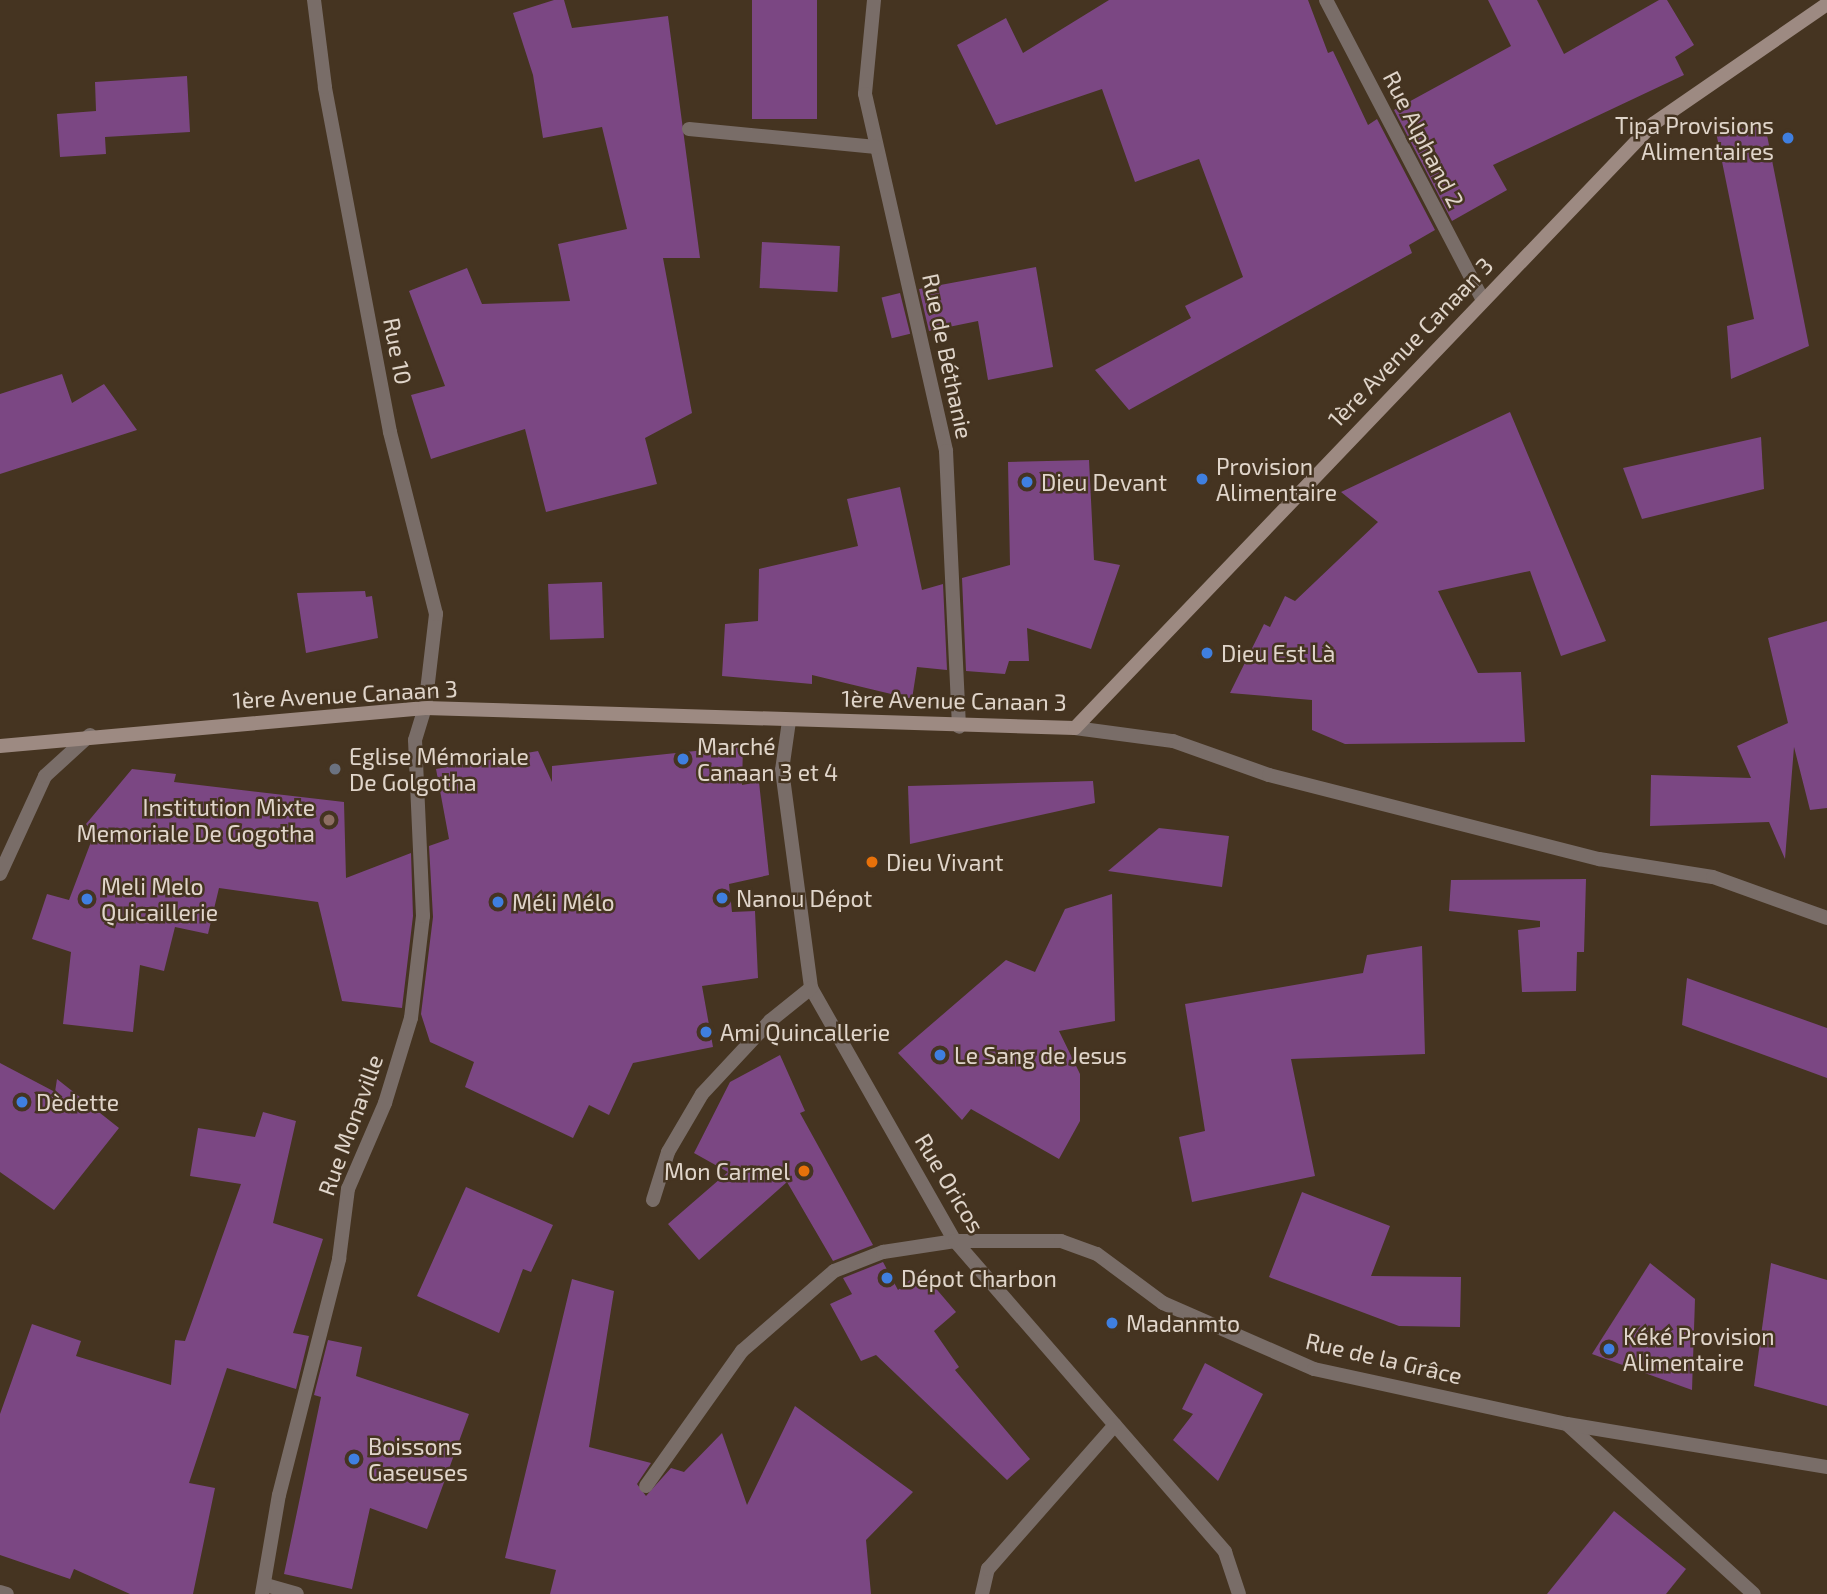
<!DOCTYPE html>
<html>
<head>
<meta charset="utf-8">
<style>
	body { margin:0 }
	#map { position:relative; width:1827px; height:1594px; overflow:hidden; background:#453421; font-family:"Exo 2",sans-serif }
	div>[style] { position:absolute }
	.building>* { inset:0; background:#7b4783; transform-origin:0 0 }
	.minor>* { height:14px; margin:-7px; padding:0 7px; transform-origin:7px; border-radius:7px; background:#796d68 }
	.tertiary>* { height:14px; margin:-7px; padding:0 7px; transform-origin:7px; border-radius:7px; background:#796d68 }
	.secondary>* { height:14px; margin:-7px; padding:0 7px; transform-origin:7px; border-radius:7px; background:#9d8a82 }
	.dots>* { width:19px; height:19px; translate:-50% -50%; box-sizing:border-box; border:4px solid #453421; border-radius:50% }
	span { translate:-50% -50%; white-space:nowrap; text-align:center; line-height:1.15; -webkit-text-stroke:5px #453421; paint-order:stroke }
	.poi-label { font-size:23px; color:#e0d5ca }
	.right { translate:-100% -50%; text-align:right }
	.left { translate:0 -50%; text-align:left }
	.street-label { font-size:23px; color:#e0d5ca }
</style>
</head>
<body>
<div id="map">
	<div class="building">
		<i style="clip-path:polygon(554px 0,564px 0,572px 28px,668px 16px,700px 258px,663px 258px,692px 413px,645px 438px,657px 484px,546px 512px,525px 429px,431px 459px,411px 395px,445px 386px,409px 291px,467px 268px,482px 304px,570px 301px,558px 244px,627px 229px,602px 127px,543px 138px,533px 75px,513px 13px)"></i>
		<i style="left:752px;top:0;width:65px;height:119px"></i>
		<i style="clip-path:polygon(1109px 0,1308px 0,1328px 53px,1333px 51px,1368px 125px,1377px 119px,1435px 230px,1409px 245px,1412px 253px,1129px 410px,1095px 370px,1191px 318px,1185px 306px,1243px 277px,1199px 159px,1135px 182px,1102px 89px,996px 125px,957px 45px,1006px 18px,1023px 53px)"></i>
		<i style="clip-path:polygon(1488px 0,1537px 0,1564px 54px,1659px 0,1667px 0,1694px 45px,1675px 57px,1684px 75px,1493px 165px,1507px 190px,1452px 221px,1394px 110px,1511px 46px)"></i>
		<i style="clip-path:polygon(187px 76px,190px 132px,105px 137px,106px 154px,60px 157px,57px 114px,96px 111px,95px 82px)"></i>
		<i style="clip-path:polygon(1765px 125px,1809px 346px,1731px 379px,1727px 326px,1754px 319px,1716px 132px)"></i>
		<i style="left:762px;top:242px;width:78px;height:46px;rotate:3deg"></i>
		<i style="clip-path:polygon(1036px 267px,1053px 367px,988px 380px,978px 321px,929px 331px,919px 289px)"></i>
		<i style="left:900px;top:293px;width:42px;height:19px;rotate:76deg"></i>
		<i style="clip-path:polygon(62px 374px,72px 403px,104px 384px,137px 430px,0 474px,0 394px)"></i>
		<i style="clip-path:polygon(1510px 412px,1606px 641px,1561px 656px,1530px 571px,1438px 591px,1478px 673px,1521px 672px,1525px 742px,1345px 744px,1312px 730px,1312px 700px,1230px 693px,1264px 624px,1270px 627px,1285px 596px,1295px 601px,1378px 522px,1341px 492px)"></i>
		<i style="clip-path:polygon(1761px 437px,1764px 489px,1642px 519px,1623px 468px)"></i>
		<i style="clip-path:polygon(1089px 460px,1094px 560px,1120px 565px,1091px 649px,1027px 628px,1029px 661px,1009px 661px,1005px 674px,966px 671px,962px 578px,1010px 565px,1008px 462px)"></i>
		<i style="clip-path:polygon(900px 487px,922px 590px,943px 584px,947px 670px,917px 667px,912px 699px,812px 675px,812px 684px,722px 676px,725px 624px,758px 621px,759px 569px,858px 546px,847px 499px)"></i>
		<i style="left:602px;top:582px;width:56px;height:54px;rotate:88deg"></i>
		<i style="clip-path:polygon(365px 591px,366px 597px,372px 596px,378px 638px,306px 653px,297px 593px)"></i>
		<i style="clip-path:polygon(1827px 621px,1827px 808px,1810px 810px,1794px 747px,1785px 859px,1769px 822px,1650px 826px,1651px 775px,1751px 778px,1737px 746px,1788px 723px,1768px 638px)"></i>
		<i style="clip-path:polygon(743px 746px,742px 785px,759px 782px,769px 875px,729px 884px,732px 912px,755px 911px,758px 978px,702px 986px,713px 1047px,633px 1063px,609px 1115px,589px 1105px,573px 1138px,465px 1087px,474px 1062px,430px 1042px,421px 1014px,433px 917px,429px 846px,449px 839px,436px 769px,538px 751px,552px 782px,552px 766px)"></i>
		<i style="clip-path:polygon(132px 769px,176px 774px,174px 782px,344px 802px,346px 878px,411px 853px,413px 916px,402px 1008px,342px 1001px,318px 902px,219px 888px,208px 934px,175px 927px,164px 971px,140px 965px,133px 1032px,63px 1024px,71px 952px,32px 939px,47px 894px,69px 900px,94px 834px,86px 824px)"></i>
		<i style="clip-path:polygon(1093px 781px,1095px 803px,910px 844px,908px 786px)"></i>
		<i style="clip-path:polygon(1159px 828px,1229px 836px,1222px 887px,1108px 871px)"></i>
		<i style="clip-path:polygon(1586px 879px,1584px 952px,1577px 952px,1576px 991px,1522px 992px,1518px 930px,1540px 927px,1540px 921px,1449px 911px,1451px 880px)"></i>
		<i style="clip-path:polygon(1112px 894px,1115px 1021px,1059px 1031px,1080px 1074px,1080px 1121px,1059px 1159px,971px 1109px,962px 1120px,898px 1053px,1006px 960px,1035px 972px,1065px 909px)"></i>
		<i style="clip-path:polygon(1422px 946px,1425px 1054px,1291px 1059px,1315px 1176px,1192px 1202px,1179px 1137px,1205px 1131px,1185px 1004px,1363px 973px,1367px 955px)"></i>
		<i style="clip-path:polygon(1687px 978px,1827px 1028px,1827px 1078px,1682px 1025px)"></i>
		<i style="clip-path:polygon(780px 1055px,805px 1111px,800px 1113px,873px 1245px,833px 1261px,787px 1182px,699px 1260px,668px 1224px,728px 1172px,694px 1153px,730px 1082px)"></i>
		<i style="clip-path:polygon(0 1063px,55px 1092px,57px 1079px,119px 1128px,54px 1210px,0 1172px)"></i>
		<i style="clip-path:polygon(263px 1112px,296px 1121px,273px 1223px,323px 1239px,293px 1333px,309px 1336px,296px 1389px,227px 1368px,189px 1483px,215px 1488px,193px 1594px,130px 1594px,74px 1569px,70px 1579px,0 1555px,0 1414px,32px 1324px,81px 1341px,76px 1356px,171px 1385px,175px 1340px,185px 1341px,241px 1184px,190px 1176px,198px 1128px,255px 1137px)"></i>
		<i style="clip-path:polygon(466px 1187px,553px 1225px,531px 1272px,523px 1269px,499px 1333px,417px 1296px)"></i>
		<i style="clip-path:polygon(1302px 1192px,1390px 1226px,1371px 1276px,1461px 1277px,1460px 1327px,1399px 1326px,1269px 1277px)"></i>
		<i style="clip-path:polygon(883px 1262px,898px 1290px,921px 1271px,956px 1312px,934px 1331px,959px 1367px,955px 1370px,1030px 1459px,1007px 1480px,876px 1355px,861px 1361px,830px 1304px,852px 1294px,843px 1278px)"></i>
		<i style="clip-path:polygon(1650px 1263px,1695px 1299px,1692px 1390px,1592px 1354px)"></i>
		<i style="clip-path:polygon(1771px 1263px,1827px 1280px,1827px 1406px,1754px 1386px)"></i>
		<i style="clip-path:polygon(572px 1279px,614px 1291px,589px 1447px,651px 1463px,637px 1484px,646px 1496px,671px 1468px,684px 1472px,722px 1433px,747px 1505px,795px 1406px,913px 1492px,866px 1540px,871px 1594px,550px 1594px,556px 1570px,505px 1558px)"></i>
		<i style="clip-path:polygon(328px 1340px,362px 1347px,356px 1376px,469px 1414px,427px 1529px,370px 1508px,352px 1589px,284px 1574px,321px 1397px,314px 1395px)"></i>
		<i style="clip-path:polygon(1205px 1363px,1263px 1394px,1218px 1481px,1173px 1440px,1193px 1414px,1182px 1409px)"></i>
		<i style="clip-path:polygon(1614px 1511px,1686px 1569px,1666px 1594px,1547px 1594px)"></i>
	</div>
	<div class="minor">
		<i style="left:874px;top:0;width:94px;rotate:95.5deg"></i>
		<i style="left:865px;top:94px;width:366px;rotate:77.2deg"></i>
		<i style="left:946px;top:451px;width:276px;rotate:87.3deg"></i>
		<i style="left:1326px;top:0;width:337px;rotate:62.4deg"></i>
		<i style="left:689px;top:129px;width:188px;rotate:5.5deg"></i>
		<i style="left:789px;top:721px;width:49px;rotate:98.1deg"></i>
		<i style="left:782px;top:770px;width:220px;rotate:82.4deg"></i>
		<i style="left:811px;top:988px;width:291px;rotate:60.4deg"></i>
		<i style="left:955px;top:1241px;width:412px;rotate:49deg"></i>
		<i style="left:1225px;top:1552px;width:44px;rotate:71.6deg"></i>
		<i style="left:0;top:874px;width:108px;rotate:-65.3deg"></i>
		<i style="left:45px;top:776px;width:61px;rotate:-42.3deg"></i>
		<i style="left:653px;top:1200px;width:50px;rotate:-72.6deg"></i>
		<i style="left:668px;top:1152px;width:67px;rotate:-59.6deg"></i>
		<i style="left:702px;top:1094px;width:100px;rotate:-47deg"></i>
		<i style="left:770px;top:1021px;width:53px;rotate:-38.8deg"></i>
		<i style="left:1568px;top:1425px;width:251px;rotate:42.3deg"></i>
		<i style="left:646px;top:1486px;width:166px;rotate:-54.6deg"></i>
		<i style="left:742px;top:1351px;width:122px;rotate:-41deg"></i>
		<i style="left:834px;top:1271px;width:53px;rotate:-21.2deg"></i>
		<i style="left:883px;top:1252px;width:73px;rotate:-8.7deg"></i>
		<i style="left:955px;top:1241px;width:106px"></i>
		<i style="left:1061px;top:1241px;width:38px;rotate:20deg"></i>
		<i style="left:1097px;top:1254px;width:82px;rotate:36.6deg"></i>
		<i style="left:1163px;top:1303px;width:165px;rotate:23.6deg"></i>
		<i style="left:1314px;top:1369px;width:259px;rotate:12.3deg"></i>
		<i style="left:1567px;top:1424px;width:264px;rotate:9.4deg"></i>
		<i style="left:266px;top:1585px;width:32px;rotate:16deg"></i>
		<i style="left:0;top:1592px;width:7px;rotate:16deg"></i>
		<i style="left:262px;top:1594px;width:100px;rotate:-80.3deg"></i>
		<i style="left:279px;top:1495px;width:244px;rotate:-75.7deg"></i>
		<i style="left:339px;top:1259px;width:71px;rotate:-82.7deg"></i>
		<i style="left:348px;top:1189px;width:94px;rotate:-66.7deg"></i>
		<i style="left:385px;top:1103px;width:89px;rotate:-73deg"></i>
		<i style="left:411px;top:1018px;width:103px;rotate:-83.3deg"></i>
		<i style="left:423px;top:916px;width:176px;rotate:-92.6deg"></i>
		<i style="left:415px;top:740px;width:34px;rotate:-73deg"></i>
		<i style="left:425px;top:708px;width:95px;rotate:-83.3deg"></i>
		<i style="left:436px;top:614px;width:188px;rotate:-104.2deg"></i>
		<i style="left:390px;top:432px;width:351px;rotate:-100.7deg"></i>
		<i style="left:325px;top:87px;width:88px;rotate:-97.2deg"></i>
		<i style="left:982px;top:1594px;width:26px;rotate:-77deg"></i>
		<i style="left:988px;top:1569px;width:192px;rotate:-48.6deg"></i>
	</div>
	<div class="tertiary">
		<i style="left:1075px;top:728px;width:99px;rotate:7.6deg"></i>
		<i style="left:1173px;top:741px;width:102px;rotate:19.5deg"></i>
		<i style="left:1269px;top:775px;width:341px;rotate:14.3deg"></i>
		<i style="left:1599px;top:859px;width:115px;rotate:9deg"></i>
		<i style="left:1713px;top:877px;width:121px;rotate:19.8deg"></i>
	</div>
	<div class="secondary">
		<i style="left:0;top:746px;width:427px;rotate:-5.1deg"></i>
		<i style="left:425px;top:708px;width:650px;rotate:1.76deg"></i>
		<i style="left:1075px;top:728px;width:836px;rotate:-46.26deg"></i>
		<i style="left:1653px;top:124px;width:211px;rotate:-34.6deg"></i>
	</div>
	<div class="dots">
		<i style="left:1788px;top:138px;background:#3f7fe0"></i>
		<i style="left:1202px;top:479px;background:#3f7fe0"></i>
		<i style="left:1027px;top:482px;background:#3f7fe0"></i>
		<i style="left:1207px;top:653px;background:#3f7fe0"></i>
		<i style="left:683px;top:759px;background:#3f7fe0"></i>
		<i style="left:335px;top:769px;background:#6b7280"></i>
		<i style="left:329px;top:820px;background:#8d6e63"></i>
		<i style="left:872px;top:862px;background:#e8710a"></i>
		<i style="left:722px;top:898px;background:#3f7fe0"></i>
		<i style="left:87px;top:899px;background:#3f7fe0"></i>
		<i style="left:498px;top:902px;background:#3f7fe0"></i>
		<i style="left:706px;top:1032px;background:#3f7fe0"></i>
		<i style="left:940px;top:1055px;background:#3f7fe0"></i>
		<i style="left:22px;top:1102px;background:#3f7fe0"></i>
		<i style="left:804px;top:1171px;background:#e8710a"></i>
		<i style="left:887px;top:1278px;background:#3f7fe0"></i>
		<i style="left:1112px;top:1323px;background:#3f7fe0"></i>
		<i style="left:1609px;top:1349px;background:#3f7fe0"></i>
		<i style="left:354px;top:1459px;background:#3f7fe0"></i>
	</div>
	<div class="poi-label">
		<span class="right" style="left:1774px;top:138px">Tipa Provisions<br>Alimentaires</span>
		<span class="left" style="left:1216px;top:479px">Provision<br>Alimentaire</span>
		<span class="left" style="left:1041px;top:482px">Dieu Devant</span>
		<span class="left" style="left:1221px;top:653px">Dieu Est Là</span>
		<span class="left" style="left:697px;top:759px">Marché<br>Canaan 3 et 4</span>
		<span class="left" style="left:349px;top:769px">Eglise Mémoriale<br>De Golgotha</span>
		<span class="right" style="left:315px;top:820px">Institution Mixte<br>Memoriale De Gogotha</span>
		<span class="left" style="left:886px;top:862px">Dieu Vivant</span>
		<span class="left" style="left:101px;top:899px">Meli Melo<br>Quicaillerie</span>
		<span class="left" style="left:736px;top:898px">Nanou Dépot</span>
		<span class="left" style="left:512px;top:902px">Méli Mélo</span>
		<span class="left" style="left:720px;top:1032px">Ami Quincallerie</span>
		<span class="left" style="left:954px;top:1055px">Le Sang de Jesus</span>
		<span class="left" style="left:36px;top:1102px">Dèdette</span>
		<span class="right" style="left:790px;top:1171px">Mon Carmel</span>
		<span class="left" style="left:901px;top:1278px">Dépot Charbon</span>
		<span class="left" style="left:1126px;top:1323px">Madanmto</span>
		<span class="left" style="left:1623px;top:1349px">Kéké Provision<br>Alimentaire</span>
		<span class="left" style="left:368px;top:1459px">Boissons<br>Gaseuses</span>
	</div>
	<div class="street-label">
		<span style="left:1424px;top:139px;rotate:63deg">Rue Alphand 2</span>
		<span style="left:1410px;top:342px;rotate:-46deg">1ère Avenue Canaan 3</span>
		<span style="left:398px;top:351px;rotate:79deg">Rue 10</span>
		<span style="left:948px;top:356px;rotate:78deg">Rue de Béthanie</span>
		<span style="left:345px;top:694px;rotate:-3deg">1ère Avenue Canaan 3</span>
		<span style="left:954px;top:700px;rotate:1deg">1ère Avenue Canaan 3</span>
		<span style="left:350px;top:1125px;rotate:-70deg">Rue Monaville</span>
		<span style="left:950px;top:1183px;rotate:59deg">Rue Oricos</span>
		<span style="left:1384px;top:1358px;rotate:13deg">Rue de la Grâce</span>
	</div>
</div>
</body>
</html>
